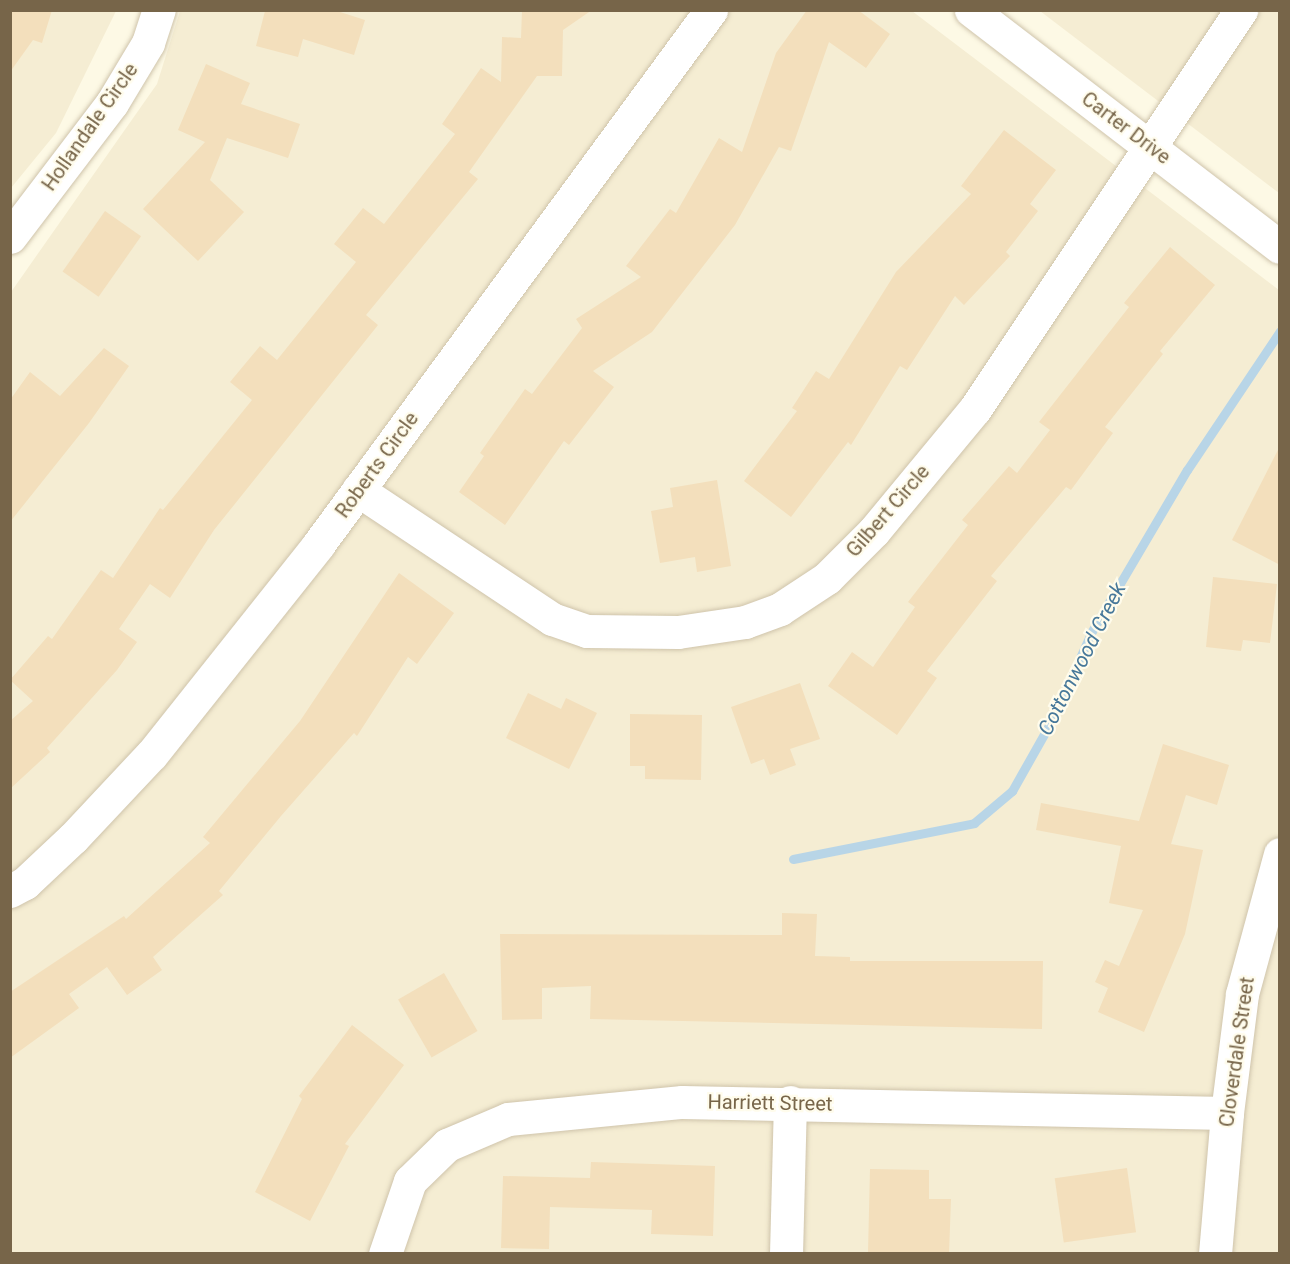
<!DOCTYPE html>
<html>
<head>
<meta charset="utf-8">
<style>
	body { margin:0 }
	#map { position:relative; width:1290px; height:1264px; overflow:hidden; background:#fdf9e5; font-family:Roboto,sans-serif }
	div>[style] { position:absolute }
	.residential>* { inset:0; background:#f5edd3 }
	.stream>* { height:9px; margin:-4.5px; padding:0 4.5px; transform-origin:4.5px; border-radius:4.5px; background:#b8d5e7 }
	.building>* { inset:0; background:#f3dfbc; transform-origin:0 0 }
	.roads { filter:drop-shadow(0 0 2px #cfc4ab) drop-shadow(0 0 2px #cfc4ab) }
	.minor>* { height:33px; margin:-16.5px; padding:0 16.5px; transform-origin:16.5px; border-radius:16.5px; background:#fff }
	span { translate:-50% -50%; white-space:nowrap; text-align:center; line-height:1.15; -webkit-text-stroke:4.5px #fffcec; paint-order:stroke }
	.street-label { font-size:20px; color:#776549 }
	.water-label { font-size:21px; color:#47789a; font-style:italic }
	.frame { position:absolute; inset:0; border:12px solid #776549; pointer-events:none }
</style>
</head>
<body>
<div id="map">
	<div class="residential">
		<i style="clip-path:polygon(11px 11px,116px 11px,56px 133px,11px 188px)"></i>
		<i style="clip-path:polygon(180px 11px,912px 11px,1279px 290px,1279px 1253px,11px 1254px,11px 292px,157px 84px)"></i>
		<i style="clip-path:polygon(1040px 11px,1279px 11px,1279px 193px)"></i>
	</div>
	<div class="stream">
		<i style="left:793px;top:859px;width:185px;rotate:-11.2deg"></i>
		<i style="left:974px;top:823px;width:50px;rotate:-40.1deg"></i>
		<i style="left:1012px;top:791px;width:81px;rotate:-60.6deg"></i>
		<i style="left:1052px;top:720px;width:98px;rotate:-65.8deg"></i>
		<i style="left:1092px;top:631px;width:187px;rotate:-59.5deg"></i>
		<i style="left:1187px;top:470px;width:167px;rotate:-56.2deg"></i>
	</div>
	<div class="building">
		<i style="clip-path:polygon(10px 10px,52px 10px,42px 43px,33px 40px,10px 72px)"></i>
		<i style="clip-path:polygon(522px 10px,592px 10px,563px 30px,562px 76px,537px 76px,469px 172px,478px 179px,366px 315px,378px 325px,214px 530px,170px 598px,150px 584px,119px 629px,137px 642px,117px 670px,47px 748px,50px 752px,10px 789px,10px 721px,33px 701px,10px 680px,48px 636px,52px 639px,101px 570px,113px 578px,160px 508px,163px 510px,252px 400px,230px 382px,260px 346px,277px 360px,356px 262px,334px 244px,363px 208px,384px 224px,455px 134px,442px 124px,481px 68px,501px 82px,502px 37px,521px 38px)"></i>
		<i style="clip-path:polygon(807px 10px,858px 10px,890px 34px,866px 68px,829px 42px,791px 151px,779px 147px,735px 225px,652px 332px,593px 371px,614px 387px,569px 445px,564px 441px,505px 525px,459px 492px,484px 456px,480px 453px,525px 389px,532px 394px,582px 328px,576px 319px,641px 277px,626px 266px,670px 209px,676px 213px,719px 138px,742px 152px,776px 53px)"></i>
		<i style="clip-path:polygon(265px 11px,337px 11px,365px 20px,354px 55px,303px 39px,298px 57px,256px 46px)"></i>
		<i style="clip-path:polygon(206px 64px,250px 83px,241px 104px,300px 124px,288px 158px,227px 138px,210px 180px,244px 212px,198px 261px,143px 209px,205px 142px,178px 130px)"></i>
		<i style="clip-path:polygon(1004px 130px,1056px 170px,1030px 204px,1038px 211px,1006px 252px,1010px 256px,964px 305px,955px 296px,907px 370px,900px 366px,851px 445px,848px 442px,791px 517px,744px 481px,797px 411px,792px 408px,816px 371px,829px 379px,896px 272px,971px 194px,961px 186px)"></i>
		<i style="left:105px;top:211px;width:44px;height:74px;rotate:35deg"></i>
		<i style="clip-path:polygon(1170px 247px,1215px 285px,1160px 351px,1163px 354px,1105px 427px,1113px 433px,1071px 490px,1066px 487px,991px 576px,997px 581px,927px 671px,937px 678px,897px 735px,828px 686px,852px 652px,873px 667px,915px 607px,908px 602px,968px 525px,962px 520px,1009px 466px,1017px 473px,1050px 430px,1039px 422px,1129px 307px,1124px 303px)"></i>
		<i style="clip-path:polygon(104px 348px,129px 366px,89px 423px,10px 522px,10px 400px,30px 372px,60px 396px)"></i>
		<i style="clip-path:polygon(1280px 446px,1280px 565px,1232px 540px)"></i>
		<i style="clip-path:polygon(717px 480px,731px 566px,697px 572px,695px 557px,660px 563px,651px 511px,673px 507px,670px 488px)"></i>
		<i style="clip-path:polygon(399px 573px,454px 613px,417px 664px,408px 657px,357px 736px,354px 733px,281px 816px,219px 891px,223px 895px,153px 957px,162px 970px,127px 995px,107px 967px,69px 994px,79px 1008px,10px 1058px,10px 992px,124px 916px,126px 919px,210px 843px,203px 837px,300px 721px)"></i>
		<i style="clip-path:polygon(1213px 577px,1277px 584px,1270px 643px,1243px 640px,1241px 651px,1206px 647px)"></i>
		<i style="clip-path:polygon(800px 683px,820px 739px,790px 749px,796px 765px,770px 775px,764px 759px,751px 764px,731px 707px)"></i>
		<i style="clip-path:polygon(528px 693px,561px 709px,566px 698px,597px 713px,569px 769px,506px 738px)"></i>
		<i style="clip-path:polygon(630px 714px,702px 715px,701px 780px,645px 779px,645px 766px,630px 766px)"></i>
		<i style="clip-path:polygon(1163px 744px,1229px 765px,1217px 805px,1186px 795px,1171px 844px,1203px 850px,1185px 934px,1144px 1032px,1098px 1012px,1108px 988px,1095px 982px,1105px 960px,1119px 966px,1143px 910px,1109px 903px,1121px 846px,1036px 830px,1041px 803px,1139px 821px)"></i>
		<i style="clip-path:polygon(782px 913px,817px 914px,815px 956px,850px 957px,850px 961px,1043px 961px,1042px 1029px,590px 1019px,591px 986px,542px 988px,542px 1019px,502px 1020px,500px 934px,782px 935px)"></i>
		<i style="left:444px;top:973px;width:67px;height:53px;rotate:60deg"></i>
		<i style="clip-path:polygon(352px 1025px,404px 1065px,345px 1144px,349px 1146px,310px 1221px,255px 1192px,302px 1099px,299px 1096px)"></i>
		<i style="clip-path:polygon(591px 1162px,715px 1166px,713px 1236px,651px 1234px,652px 1210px,550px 1207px,549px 1249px,501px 1248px,503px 1176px,590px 1178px)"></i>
		<i style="left:1127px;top:1168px;width:65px;height:73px;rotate:82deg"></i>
		<i style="clip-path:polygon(870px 1169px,929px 1170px,929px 1199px,951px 1199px,949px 1254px,868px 1252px)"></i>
	</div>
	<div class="roads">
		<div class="minor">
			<i style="left:971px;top:10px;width:389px;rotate:37.5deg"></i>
			<i style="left:10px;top:237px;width:168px;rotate:-52.7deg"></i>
			<i style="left:112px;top:103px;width:70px;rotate:-59deg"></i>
			<i style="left:148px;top:43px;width:35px;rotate:-72deg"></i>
			<i style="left:358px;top:490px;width:233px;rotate:33.6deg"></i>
			<i style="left:552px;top:619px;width:37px;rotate:19deg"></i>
			<i style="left:587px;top:631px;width:91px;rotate:0.6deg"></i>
			<i style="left:678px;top:632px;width:68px;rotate:-8.5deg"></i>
			<i style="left:745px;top:622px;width:37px;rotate:-20deg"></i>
			<i style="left:780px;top:609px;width:56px;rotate:-33.4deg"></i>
			<i style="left:827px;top:578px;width:66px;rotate:-45deg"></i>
			<i style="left:874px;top:531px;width:158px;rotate:-50.4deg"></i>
			<i style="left:975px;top:409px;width:480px;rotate:-56.3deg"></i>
			<i style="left:10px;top:891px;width:17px;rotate:-28deg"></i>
			<i style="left:25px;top:883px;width:66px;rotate:-43.2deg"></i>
			<i style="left:73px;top:838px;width:115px;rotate:-46.8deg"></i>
			<i style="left:152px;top:754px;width:267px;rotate:-51.5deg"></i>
			<i style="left:318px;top:545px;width:664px;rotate:-53.7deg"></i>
			<i style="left:385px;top:1254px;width:77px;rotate:-71.1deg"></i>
			<i style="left:410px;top:1181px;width:52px;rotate:-44.2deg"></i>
			<i style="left:447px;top:1145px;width:66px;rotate:-23.1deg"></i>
			<i style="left:508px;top:1119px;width:175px;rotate:-5.6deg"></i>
			<i style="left:682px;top:1102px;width:545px;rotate:1.16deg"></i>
			<i style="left:786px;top:1254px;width:152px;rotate:-88.5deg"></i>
			<i style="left:1215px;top:1254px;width:142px;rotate:-85.1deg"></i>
			<i style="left:1227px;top:1113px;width:120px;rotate:-82.8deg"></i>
			<i style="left:1242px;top:994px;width:145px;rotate:-74.8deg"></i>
		</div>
	</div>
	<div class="street-label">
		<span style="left:90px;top:127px;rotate:-55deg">Hollandale Circle</span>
		<span style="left:1126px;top:128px;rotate:37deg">Carter Drive</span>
		<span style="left:377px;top:465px;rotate:-54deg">Roberts Circle</span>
		<span style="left:888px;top:511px;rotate:-49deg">Gilbert Circle</span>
		<span style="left:1237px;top:1052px;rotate:-82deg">Cloverdale Street</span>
		<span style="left:770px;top:1103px;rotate:1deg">Harriett Street</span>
	</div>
	<div class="water-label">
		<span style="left:1082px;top:659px;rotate:-63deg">Cottonwood Creek</span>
	</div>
	<div class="frame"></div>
</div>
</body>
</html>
